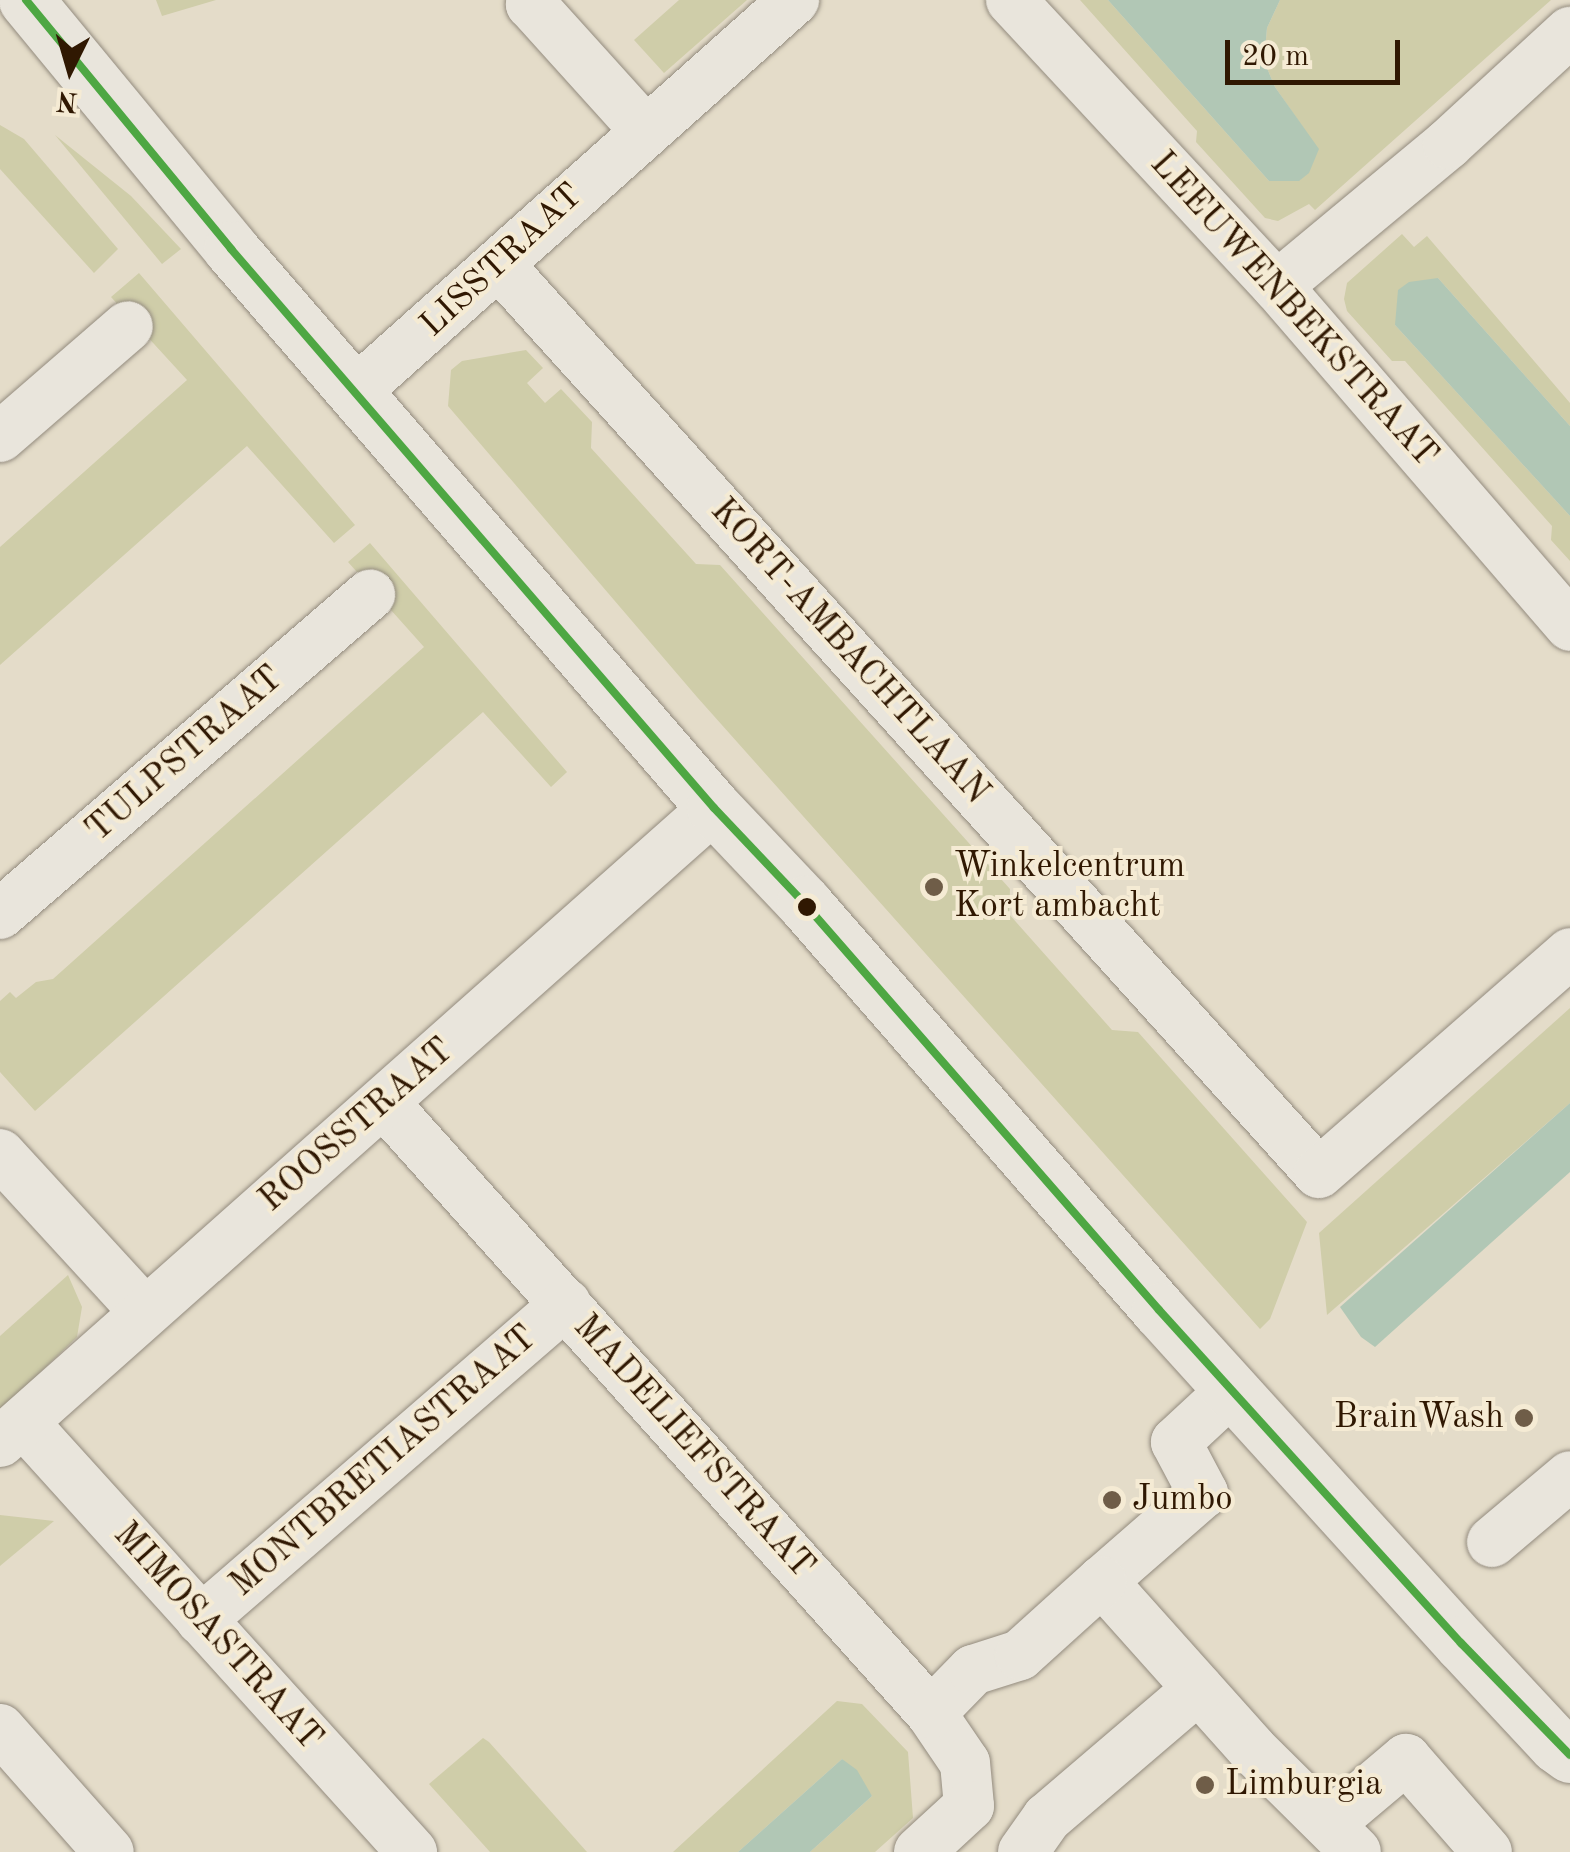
<!DOCTYPE html>
<html>
<head>
<meta charset="utf-8">
<style>
	body { margin:0 }
	#map { position:relative; width:1570px; height:1852px; overflow:hidden; background:#e4dcc9; font-family:"Old Standard TT",serif }
	div>[style] { position:absolute }
	.green>* { inset:0; background:#cfcda9 }
	.water>* { inset:0; background:#b1c7b5 }
	.roads { filter:drop-shadow(0 0 2px #938b7e) drop-shadow(0 0 2px #938b7e) }
	.street>* { height:50px; margin:-25px; padding:0 25px; transform-origin:25px; border-radius:25px; background:#e9e5dc }
	.secondary>* { height:55px; margin:-27.5px; padding:0 27.5px; transform-origin:27.5px; border-radius:27.5px; background:#e9e5dc }
	.bus-1>* { height:8px; margin:-4px; padding:0 4px; transform-origin:4px; border-radius:4px; background:#4ea743 }
	.dots>* { width:28px; height:28px; translate:-50% -50%; box-sizing:border-box; border:5px solid #f5ebd4; border-radius:50% }
	span { translate:-50% -50%; white-space:nowrap; text-align:center; line-height:1.15; -webkit-text-stroke:8px #f5ebd4; paint-order:stroke }
	.street-label { font-size:35px; color:#301802 }
	.poi-label { font-size:35px; color:#301802 }
	.left { translate:0 -50%; text-align:left }
	.right { translate:-100% -50%; text-align:right }
	.north { position:absolute; left:20px; top:20px; width:100px; height:100px; -webkit-text-stroke:8px #f5ebd4; paint-order:stroke; rotate:185deg; font-size:28px; font-weight:700; line-height:40px; text-align:center; color:#301802 }
	.north::after { content:''; display:block; margin:auto; width:35px; height:45px; background:#301802; clip-path:polygon(50% 0,100% 100%,50% 72%,0 100%) }
	.scale { position:absolute; left:1225px; top:40px; width:175px; height:45px; box-sizing:border-box; border:5px solid #301802; border-top:0; padding-left:12px; font-size:30px; line-height:35px; white-space:nowrap; color:#301802; -webkit-text-stroke:8px #f5ebd4; paint-order:stroke }
</style>
</head>
<body>
<div id="map">
	<div class="green">
		<i style="clip-path:polygon(156px 0,216px 0,162px 16px)"></i>
		<i style="clip-path:polygon(679px 0,747px 0,664px 73px,634px 40px)"></i>
		<i style="clip-path:polygon(1080px 0,1108px 0,1269px 181px,1300px 180px,1318px 149px,1275px 87px,1264px 61px,1267px 28px,1280px 0,1551px 0,1315px 210px,1309px 204px,1278px 221px,1265px 218px,1196px 142px,1197px 131px)"></i>
		<i style="clip-path:polygon(0 125px,24px 139px,118px 249px,94px 273px,0 169px)"></i>
		<i style="clip-path:polygon(55px 135px,131px 196px,181px 249px,162px 264px)"></i>
		<i style="clip-path:polygon(1402px 234px,1414px 247px,1427px 236px,1570px 403px,1570px 426px,1438px 278px,1395px 325px,1570px 516px,1570px 561px,1551px 540px,1552px 526px,1405px 361px,1392px 361px,1347px 311px,1344px 299px,1347px 283px)"></i>
		<i style="clip-path:polygon(139px 273px,355px 525px,334px 543px,247px 446px,0 665px,0 547px,187px 380px,111px 297px)"></i>
		<i style="clip-path:polygon(526px 350px,543px 368px,527px 383px,545px 403px,561px 389px,592px 422px,591px 448px,696px 564px,720px 565px,1010px 889px,1009px 914px,1112px 1030px,1138px 1032px,1307px 1222px,1270px 1319px,1260px 1329px,697px 697px,448px 406px,451px 370px,462px 361px)"></i>
		<i style="clip-path:polygon(370px 543px,567px 772px,551px 787px,483px 712px,35px 1111px,0 1072px,0 1001px,10px 992px,16px 998px,36px 982px,53px 979px,424px 647px,348px 562px)"></i>
		<i style="clip-path:polygon(1570px 1008px,1570px 1103px,1327px 1315px,1319px 1233px)"></i>
		<i style="clip-path:polygon(68px 1275px,82px 1307px,77px 1337px,0 1411px,0 1336px)"></i>
		<i style="clip-path:polygon(0 1515px,54px 1521px,0 1566px)"></i>
		<i style="clip-path:polygon(837px 1701px,862px 1704px,908px 1752px,913px 1818px,875px 1852px,810px 1852px,872px 1796px,842px 1759px,738px 1852px,673px 1852px)"></i>
		<i style="clip-path:polygon(483px 1738px,489px 1742px,587px 1852px,490px 1852px,429px 1784px)"></i>
	</div>
	<div class="water">
		<i style="clip-path:polygon(1108px 0,1280px 0,1267px 28px,1264px 61px,1275px 87px,1319px 149px,1309px 173px,1299px 181px,1269px 181px)"></i>
		<i style="clip-path:polygon(1438px 278px,1570px 426px,1570px 516px,1395px 325px,1398px 290px,1409px 282px)"></i>
		<i style="clip-path:polygon(1570px 1103px,1570px 1172px,1375px 1347px,1361px 1337px,1340px 1307px)"></i>
		<i style="clip-path:polygon(842px 1759px,857px 1770px,872px 1796px,810px 1852px,738px 1852px)"></i>
	</div>
	<div class="roads">
		<div class="street">
			<i style="left:535px;top:0;width:6px;rotate:135deg"></i>
			<i style="left:531px;top:4px;width:169px;rotate:47.9deg"></i>
			<i style="left:1011px;top:0;width:391px;rotate:47.1deg"></i>
			<i style="left:1277px;top:286px;width:449px;rotate:49.2deg"></i>
			<i style="left:499px;top:265px;width:1223px;rotate:47.92deg"></i>
			<i style="left:1319px;top:1173px;width:334px;rotate:-41.2deg"></i>
			<i style="left:1277px;top:286px;width:222px;rotate:-39.7deg"></i>
			<i style="left:1448px;top:144px;width:166px;rotate:-42.6deg"></i>
			<i style="left:357px;top:390px;width:586px;rotate:-41.75deg"></i>
			<i style="left:0;top:437px;width:169px;rotate:-40.9deg"></i>
			<i style="left:0;top:914px;width:489px;rotate:-40.8deg"></i>
			<i style="left:385px;top:1104px;width:818px;rotate:48.12deg"></i>
			<i style="left:931px;top:1713px;width:60px;rotate:55.8deg"></i>
			<i style="left:965px;top:1763px;width:43px;rotate:84.7deg"></i>
			<i style="left:0;top:1154px;width:213px;rotate:47.5deg"></i>
			<i style="left:1233px;top:1389px;width:78px;rotate:137.1deg"></i>
			<i style="left:1176px;top:1442px;width:58px;rotate:62.1deg"></i>
			<i style="left:1203px;top:1493px;width:134px;rotate:138.9deg"></i>
			<i style="left:1102px;top:1581px;width:225px;rotate:48.2deg"></i>
			<i style="left:1252px;top:1749px;width:146px;rotate:44.7deg"></i>
			<i style="left:23px;top:1422px;width:580px;rotate:47.87deg"></i>
			<i style="left:0;top:1442px;width:955px;rotate:-41.6deg"></i>
			<i style="left:1492px;top:1542px;width:102px;rotate:-40.2deg"></i>
			<i style="left:201px;top:1620px;width:483px;rotate:-40.9deg"></i>
			<i style="left:931px;top:1713px;width:60px;rotate:-45.7deg"></i>
			<i style="left:973px;top:1670px;width:49px;rotate:-17.7deg"></i>
			<i style="left:1020px;top:1655px;width:110px;rotate:-42.1deg"></i>
			<i style="left:0;top:1729px;width:164px;rotate:48.5deg"></i>
			<i style="left:1329px;top:1824px;width:101px;rotate:-40.2deg"></i>
			<i style="left:1406px;top:1759px;width:123px;rotate:48.9deg"></i>
			<i style="left:919px;top:1852px;width:68px;rotate:-42.6deg"></i>
			<i style="left:1023px;top:1852px;width:42px;rotate:-54.8deg"></i>
			<i style="left:1047px;top:1818px;width:199px;rotate:-40.5deg"></i>
		</div>
		<div class="secondary">
			<i style="left:26px;top:0;width:323px;rotate:50.5deg"></i>
			<i style="left:231px;top:249px;width:739px;rotate:49.17deg"></i>
			<i style="left:714px;top:808px;width:131px;rotate:46.5deg"></i>
			<i style="left:804px;top:903px;width:540px;rotate:48.9deg"></i>
			<i style="left:1159px;top:1310px;width:450px;rotate:47.8deg"></i>
			<i style="left:1461px;top:1643px;width:139px;rotate:47deg"></i>
			<i style="left:1556px;top:1745px;width:17px;rotate:36deg"></i>
		</div>
	</div>
	<div class="bus-1">
		<i style="left:26px;top:0;width:323px;rotate:50.5deg"></i>
		<i style="left:231px;top:249px;width:739px;rotate:49.17deg"></i>
		<i style="left:714px;top:808px;width:131px;rotate:46.5deg"></i>
		<i style="left:804px;top:903px;width:540px;rotate:48.9deg"></i>
		<i style="left:1159px;top:1310px;width:450px;rotate:47.8deg"></i>
		<i style="left:1461px;top:1643px;width:156px;rotate:45.8deg"></i>
	</div>
	<div class="dots">
		<i style="left:934px;top:887px;background:#6f5d48"></i>
		<i style="left:807px;top:907px;background:#301802"></i>
		<i style="left:1524px;top:1418px;background:#6f5d48"></i>
		<i style="left:1112px;top:1500px;background:#6f5d48"></i>
		<i style="left:1205px;top:1785px;background:#6f5d48"></i>
	</div>
	<div class="street-label">
		<span style="left:502px;top:261px;rotate:-43deg">LISSTRAAT</span>
		<span style="left:1293px;top:310px;rotate:48deg">LEEUWENBEKSTRAAT</span>
		<span style="left:849px;top:652px;rotate:48deg">KORT-AMBACHTLAAN</span>
		<span style="left:185px;top:755px;rotate:-41deg">TULPSTRAAT</span>
		<span style="left:357px;top:1126px;rotate:-41deg">ROOSSTRAAT</span>
		<span style="left:693px;top:1447px;rotate:48deg">MADELIEFSTRAAT</span>
		<span style="left:384px;top:1462px;rotate:-41deg">MONTBRETIASTRAAT</span>
		<span style="left:217px;top:1637px;rotate:48deg">MIMOSASTRAAT</span>
	</div>
	<div class="poi-label">
		<span class="left" style="left:954px;top:887px">Winkelcentrum<br>Kort ambacht</span>
		<span class="right" style="left:1504px;top:1418px">BrainWash</span>
		<span class="left" style="left:1132px;top:1500px">Jumbo</span>
		<span class="left" style="left:1225px;top:1785px">Limburgia</span>
	</div>
	<div class="north">N</div>
	<div class="scale">20 m</div>
</div>
</body>
</html>
